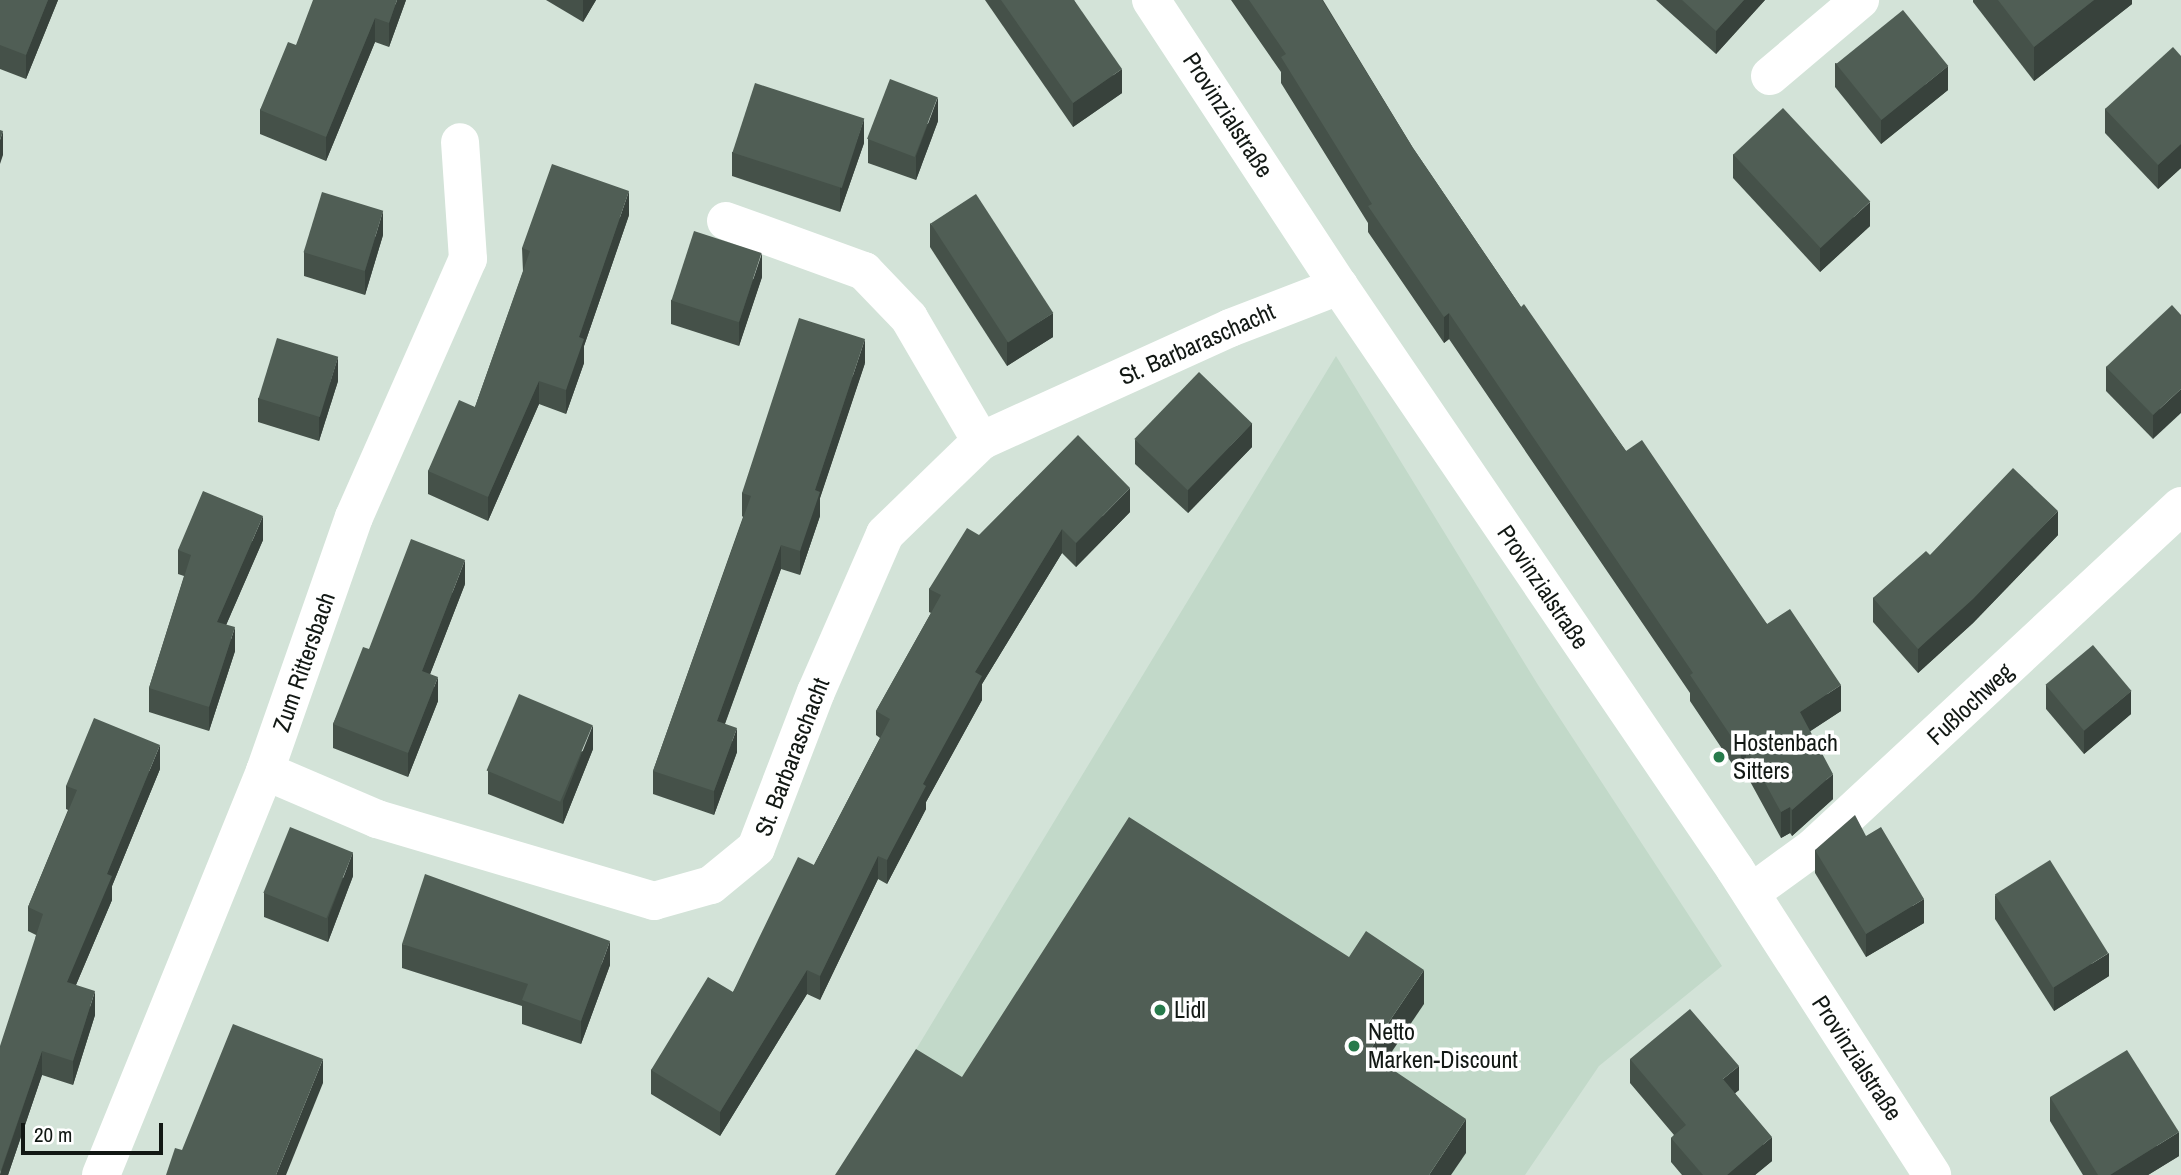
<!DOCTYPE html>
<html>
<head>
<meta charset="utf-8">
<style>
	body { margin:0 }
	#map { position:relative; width:2181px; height:1175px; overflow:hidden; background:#d3e3d8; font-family:"Archivo Narrow",sans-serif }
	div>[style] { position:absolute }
	.built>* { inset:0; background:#c2d9c9 }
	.minor>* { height:38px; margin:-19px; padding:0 19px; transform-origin:19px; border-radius:19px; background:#fff }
	.tertiary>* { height:38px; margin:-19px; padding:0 19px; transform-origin:19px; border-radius:19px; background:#fff }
	.wall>* { inset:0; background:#455149 }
	.shaded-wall>* { inset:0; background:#38423c }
	.building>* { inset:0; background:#505e55; transform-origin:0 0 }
	.dots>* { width:19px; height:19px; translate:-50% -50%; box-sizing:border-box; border:4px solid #fff; border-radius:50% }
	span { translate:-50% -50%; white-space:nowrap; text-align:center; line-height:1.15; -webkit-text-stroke:7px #fff; paint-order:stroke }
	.street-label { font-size:24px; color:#121814 }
	.poi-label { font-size:24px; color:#121814 }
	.left { translate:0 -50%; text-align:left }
	.scale { position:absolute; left:21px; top:1123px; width:142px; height:32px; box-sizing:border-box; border:4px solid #121814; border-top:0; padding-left:9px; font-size:21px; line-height:24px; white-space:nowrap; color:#121814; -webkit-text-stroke:5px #fff; paint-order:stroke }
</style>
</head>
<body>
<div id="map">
	<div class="built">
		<i style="clip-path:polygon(1336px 356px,1538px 685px,1722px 966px,1599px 1066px,1525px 1175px,840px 1175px)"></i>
	</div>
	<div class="minor">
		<i style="left:1770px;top:76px;width:118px;rotate:-40.2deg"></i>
		<i style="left:726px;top:221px;width:147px;rotate:19.9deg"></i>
		<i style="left:864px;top:271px;width:65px;rotate:46.2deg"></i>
		<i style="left:909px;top:318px;width:143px;rotate:59.7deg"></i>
		<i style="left:265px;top:771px;width:122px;rotate:23.2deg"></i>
		<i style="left:377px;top:819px;width:289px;rotate:16.5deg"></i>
		<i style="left:654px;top:901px;width:59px;rotate:-15.7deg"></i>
		<i style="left:711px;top:885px;width:58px;rotate:-39.4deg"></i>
		<i style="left:756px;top:848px;width:167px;rotate:-69deg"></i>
		<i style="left:816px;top:692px;width:172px;rotate:-66.4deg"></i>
		<i style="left:885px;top:534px;width:134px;rotate:-44.1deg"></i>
		<i style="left:981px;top:441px;width:273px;rotate:-24.4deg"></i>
		<i style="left:1230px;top:328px;width:117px;rotate:-21.1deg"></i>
		<i style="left:1751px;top:893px;width:78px;rotate:-36.1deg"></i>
		<i style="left:1814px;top:847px;width:501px;rotate:-42.9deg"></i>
		<i style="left:101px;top:1175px;width:436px;rotate:-67.9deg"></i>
		<i style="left:265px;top:771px;width:269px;rotate:-70.7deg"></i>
		<i style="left:354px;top:517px;width:282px;rotate:-66.2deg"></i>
		<i style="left:468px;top:259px;width:117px;rotate:-93.9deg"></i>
	</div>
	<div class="tertiary">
		<i style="left:1151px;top:0;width:342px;rotate:56.7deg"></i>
		<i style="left:1339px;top:286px;width:705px;rotate:55.81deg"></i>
		<i style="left:1735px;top:869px;width:364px;rotate:57.2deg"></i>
	</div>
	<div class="wall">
		<i style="clip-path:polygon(0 0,58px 0,26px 79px,0 69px)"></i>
		<i style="clip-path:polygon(406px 0,389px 47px,375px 42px,326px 161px,260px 134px,260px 110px,296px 45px)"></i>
		<i style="clip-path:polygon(546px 0,596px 0,583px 22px)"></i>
		<i style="clip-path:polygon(985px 0,1074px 0,1122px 93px,1073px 127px)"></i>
		<i style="clip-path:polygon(1231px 0,1323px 0,1413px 148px,1521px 307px,1626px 451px,1767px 624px,1841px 711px,1810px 731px,1833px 799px,1792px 836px,1790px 833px,1781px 838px,1746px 774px,1741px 777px,1690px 701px,1690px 693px,1449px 339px,1444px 343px,1368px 232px,1368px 223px,1281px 83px,1281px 72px)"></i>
		<i style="clip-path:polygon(1656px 0,1765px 0,1716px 54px)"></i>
		<i style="clip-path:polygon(1973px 0,2132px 0,2132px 4px,2034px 81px,1973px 2px)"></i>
		<i style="clip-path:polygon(2181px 56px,2181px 168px,2158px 189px,2105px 133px,2105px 109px)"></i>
		<i style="clip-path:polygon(1835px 63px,1948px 90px,1881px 144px,1835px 87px)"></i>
		<i style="clip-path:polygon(938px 121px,916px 180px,868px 163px,868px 139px)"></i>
		<i style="clip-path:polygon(864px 143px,840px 212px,732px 176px,732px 152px)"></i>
		<i style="clip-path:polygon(1733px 154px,1870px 226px,1820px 272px,1733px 178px)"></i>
		<i style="clip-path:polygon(629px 215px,584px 346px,584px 363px,566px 414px,539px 404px,488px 521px,428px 494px,428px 471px,475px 407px,523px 272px,522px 248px)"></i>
		<i style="clip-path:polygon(930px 223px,1053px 337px,1007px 366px,930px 247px)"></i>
		<i style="clip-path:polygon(383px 235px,365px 295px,304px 276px,304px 252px)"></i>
		<i style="clip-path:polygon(762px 277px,739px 346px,671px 324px,671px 300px)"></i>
		<i style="clip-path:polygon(2181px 315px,2153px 439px,2106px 391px,2106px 367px)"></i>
		<i style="clip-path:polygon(865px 363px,820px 498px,820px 516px,800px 575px,781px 569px,725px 724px,737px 752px,714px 815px,653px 794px,653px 771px,743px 517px,742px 516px,742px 493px)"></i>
		<i style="clip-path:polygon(338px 381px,319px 441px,258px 422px,258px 398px)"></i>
		<i style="clip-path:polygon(1135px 440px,1252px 447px,1188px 513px,1135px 464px)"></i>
		<i style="clip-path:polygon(1130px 512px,1076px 567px,1062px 553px,982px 684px,982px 700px,926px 802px,926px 809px,887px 884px,878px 879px,820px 1000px,807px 994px,720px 1136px,651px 1094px,651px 1070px,733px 992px,814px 865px,880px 738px,876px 735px,876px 711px,931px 613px,929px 612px,929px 589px,979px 535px)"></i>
		<i style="clip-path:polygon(2058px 535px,1973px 623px,1918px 673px,1873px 622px,1873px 598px,1930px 555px)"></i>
		<i style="clip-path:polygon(263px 540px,226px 625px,235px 651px,209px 731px,149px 712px,149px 688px,184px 576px,178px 574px,178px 550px)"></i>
		<i style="clip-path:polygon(465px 584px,430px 674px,438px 701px,408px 777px,333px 748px,333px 724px,369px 649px)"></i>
		<i style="clip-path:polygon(2046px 685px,2131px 714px,2084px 754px,2046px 709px)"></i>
		<i style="clip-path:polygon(593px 749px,563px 824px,488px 794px,488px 771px)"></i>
		<i style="clip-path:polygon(160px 769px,112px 886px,112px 900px,76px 985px,95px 1015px,73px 1085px,42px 1075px,8px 1175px,0 1175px,36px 935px,28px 931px,28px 907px,68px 810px,66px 809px,66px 786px)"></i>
		<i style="clip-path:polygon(1866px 836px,1924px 923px,1866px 957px,1815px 873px,1815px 850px)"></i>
		<i style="clip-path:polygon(353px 876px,328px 942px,264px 917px,264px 893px)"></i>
		<i style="clip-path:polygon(1995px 895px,2109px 976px,2054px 1011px,1995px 919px)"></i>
		<i style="clip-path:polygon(402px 944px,610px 965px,581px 1044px,522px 1024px,522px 1006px,402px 968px)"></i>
		<i style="clip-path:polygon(1630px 1059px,1739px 1090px,1735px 1093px,1772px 1161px,1755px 1175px,1682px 1175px,1671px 1162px,1671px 1138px,1674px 1135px,1630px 1083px)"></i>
		<i style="clip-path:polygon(2050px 1097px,2179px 1156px,2148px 1175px,2083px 1175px,2050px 1121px)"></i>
	</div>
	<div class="shaded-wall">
		<i style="clip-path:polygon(48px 0,58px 0,26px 79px,26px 55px)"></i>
		<i style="clip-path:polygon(397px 0,406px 0,389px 47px,389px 23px)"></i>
		<i style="clip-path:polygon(583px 0,596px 0,583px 22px)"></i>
		<i style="clip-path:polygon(1744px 0,1765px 0,1716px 54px,1716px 31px)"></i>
		<i style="clip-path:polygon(2094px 0,2132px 0,2132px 4px,2034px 81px,2034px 47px)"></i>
		<i style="clip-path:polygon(375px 18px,375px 42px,326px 161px,326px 137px)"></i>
		<i style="clip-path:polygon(1948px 66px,1948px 90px,1881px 144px,1881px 120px)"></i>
		<i style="clip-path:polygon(1122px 69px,1122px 93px,1073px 127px,1073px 103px)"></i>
		<i style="clip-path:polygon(938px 97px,938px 121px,916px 180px,916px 156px)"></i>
		<i style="clip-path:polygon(864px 119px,864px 143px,840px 212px,840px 188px)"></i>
		<i style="clip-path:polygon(3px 131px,3px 155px,0 164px,0 140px)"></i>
		<i style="clip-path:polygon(2181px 144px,2181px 168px,2158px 189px,2158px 165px)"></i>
		<i style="clip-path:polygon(629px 191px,629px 215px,584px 346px,584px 363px,566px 414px,566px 390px,579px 337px)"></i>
		<i style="clip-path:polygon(1870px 202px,1870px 226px,1820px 272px,1820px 248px)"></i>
		<i style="clip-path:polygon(383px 211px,383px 235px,365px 295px,365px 271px)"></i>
		<i style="clip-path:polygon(762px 253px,762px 277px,739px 346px,739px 322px)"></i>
		<i style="clip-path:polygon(1053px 313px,1053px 337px,1007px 366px,1007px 342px)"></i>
		<i style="clip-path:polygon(1449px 313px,1449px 339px,1444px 343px,1444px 317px)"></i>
		<i style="clip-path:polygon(865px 339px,865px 363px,820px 498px,820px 516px,800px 575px,800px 551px,815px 490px)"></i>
		<i style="clip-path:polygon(338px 357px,338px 381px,319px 441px,319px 417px)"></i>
		<i style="clip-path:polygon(539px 381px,539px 404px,488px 521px,488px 497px)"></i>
		<i style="clip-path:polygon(2181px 389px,2181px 413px,2153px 439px,2153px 415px)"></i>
		<i style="clip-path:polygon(1252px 423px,1252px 447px,1188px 513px,1188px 490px)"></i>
		<i style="clip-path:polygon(1130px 488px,1130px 512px,1076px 567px,1076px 543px)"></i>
		<i style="clip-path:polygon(2058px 511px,2058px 535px,1973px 623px,1918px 673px,1918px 649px)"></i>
		<i style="clip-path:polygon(263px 516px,263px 540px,217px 646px,217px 622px)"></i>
		<i style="clip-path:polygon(1062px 529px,1062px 553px,982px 684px,982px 700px,926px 802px,926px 809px,887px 884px,887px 860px,975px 672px)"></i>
		<i style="clip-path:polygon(781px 545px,781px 569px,717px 745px,717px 721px)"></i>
		<i style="clip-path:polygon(465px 560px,465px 584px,422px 695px,422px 671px)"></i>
		<i style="clip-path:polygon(235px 627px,235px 651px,209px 731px,209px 707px)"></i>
		<i style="clip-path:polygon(438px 677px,438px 701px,408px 777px,408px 753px)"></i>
		<i style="clip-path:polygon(1841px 685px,1841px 711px,1800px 738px,1800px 712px)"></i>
		<i style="clip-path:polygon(2131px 691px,2131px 714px,2084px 754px,2084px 730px)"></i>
		<i style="clip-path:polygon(593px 725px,593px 749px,563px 824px,563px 801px)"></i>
		<i style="clip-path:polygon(737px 728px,737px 752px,714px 815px,714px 791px)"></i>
		<i style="clip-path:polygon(160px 745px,160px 769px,112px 886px,112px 900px,67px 1006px,67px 982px,107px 874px)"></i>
		<i style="clip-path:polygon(1746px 748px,1746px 774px,1741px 777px,1741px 751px)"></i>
		<i style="clip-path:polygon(1833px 774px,1833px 799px,1792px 836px,1792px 810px)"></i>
		<i style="clip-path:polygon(1790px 807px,1790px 833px,1781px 838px,1781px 812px)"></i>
		<i style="clip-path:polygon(353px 852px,353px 876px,328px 942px,328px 918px)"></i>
		<i style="clip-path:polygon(878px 856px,878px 879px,820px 1000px,820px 976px)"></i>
		<i style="clip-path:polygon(1924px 899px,1924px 923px,1866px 957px,1866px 934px)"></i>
		<i style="clip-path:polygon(610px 941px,610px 965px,581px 1044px,581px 1021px)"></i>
		<i style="clip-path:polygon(2109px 953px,2109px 976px,2054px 1011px,2054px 987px)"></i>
		<i style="clip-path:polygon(807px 970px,807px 994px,720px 1136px,720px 1112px)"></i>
		<i style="clip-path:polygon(1424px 970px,1424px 1004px,1368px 1087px,1368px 1053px)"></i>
		<i style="clip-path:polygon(95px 991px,95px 1015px,73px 1085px,73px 1061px)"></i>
		<i style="clip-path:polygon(42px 1051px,42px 1075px,8px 1175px,0 1175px)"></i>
		<i style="clip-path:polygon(323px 1059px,323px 1083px,286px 1175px,276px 1175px)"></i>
		<i style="clip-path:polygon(1739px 1066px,1739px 1090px,1723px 1103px,1723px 1079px)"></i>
		<i style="clip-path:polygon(1466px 1119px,1466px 1153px,1451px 1175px,1429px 1175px)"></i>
		<i style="clip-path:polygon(2179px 1132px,2179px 1156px,2148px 1175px,2110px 1175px)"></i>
		<i style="clip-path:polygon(1772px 1137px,1772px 1161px,1755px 1175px,1727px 1175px)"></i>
	</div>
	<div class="building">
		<i style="clip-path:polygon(0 0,48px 0,26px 55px,0 45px)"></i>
		<i style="clip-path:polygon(313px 0,397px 0,389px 23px,375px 18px,326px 137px,260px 110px,288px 42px,296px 45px)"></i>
		<i style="clip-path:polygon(1001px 0,1074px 0,1122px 69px,1073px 103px)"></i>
		<i style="clip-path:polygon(1249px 0,1322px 0,1413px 148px,1521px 307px,1524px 304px,1626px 451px,1642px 440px,1767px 624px,1790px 609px,1841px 685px,1800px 712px,1833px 774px,1792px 810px,1790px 807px,1781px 812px,1746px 748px,1741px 751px,1690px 675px,1693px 673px,1449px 313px,1444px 317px,1368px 206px,1372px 204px,1281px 57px,1286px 54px)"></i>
		<i style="clip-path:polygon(1682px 0,1744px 0,1716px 31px)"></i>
		<i style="clip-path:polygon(1998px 0,2094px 0,2034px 47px)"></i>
		<i style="left:1903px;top:10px;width:72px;height:86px;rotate:51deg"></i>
		<i style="clip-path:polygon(2173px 47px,2181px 56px,2181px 144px,2158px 165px,2105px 109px)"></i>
		<i style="left:890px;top:79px;width:51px;height:64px;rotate:21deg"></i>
		<i style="left:755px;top:83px;width:115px;height:73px;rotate:18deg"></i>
		<i style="left:1783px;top:108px;width:128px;height:68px;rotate:47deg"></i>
		<i style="clip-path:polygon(0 130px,3px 131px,0 140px)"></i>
		<i style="clip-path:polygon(552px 164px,629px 191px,579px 337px,584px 339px,566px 390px,539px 381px,488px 497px,428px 471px,459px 400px,475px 407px,530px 251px,522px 248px)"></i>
		<i style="left:322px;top:192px;width:64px;height:63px;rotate:17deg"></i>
		<i style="left:976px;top:194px;width:142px;height:54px;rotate:57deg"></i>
		<i style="left:694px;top:231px;width:71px;height:73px;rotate:18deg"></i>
		<i style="clip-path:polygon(2172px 305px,2181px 315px,2181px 389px,2153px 415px,2106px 367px)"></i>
		<i style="clip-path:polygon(799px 318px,865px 339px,815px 490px,820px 492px,800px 551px,781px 545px,717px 721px,737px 728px,714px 791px,653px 771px,751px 496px,742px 493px)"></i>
		<i style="left:277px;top:338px;width:64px;height:63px;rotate:17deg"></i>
		<i style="left:1199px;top:372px;width:74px;height:93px;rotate:44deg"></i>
		<i style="clip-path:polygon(1078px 435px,1130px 488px,1076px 543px,1062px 529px,975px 672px,982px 676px,923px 784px,926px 786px,887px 860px,878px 856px,820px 976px,807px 970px,720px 1112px,651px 1070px,708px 977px,733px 992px,798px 857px,814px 865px,890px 719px,876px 711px,941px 595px,929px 589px,967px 528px,979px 535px)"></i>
		<i style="clip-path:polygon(2013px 468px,2058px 511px,1973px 599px,1918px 649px,1873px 598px,1926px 551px,1930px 555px)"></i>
		<i style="clip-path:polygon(203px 491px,263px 516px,217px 622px,235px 627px,209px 707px,149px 688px,191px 555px,178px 550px)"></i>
		<i style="clip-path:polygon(411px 539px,465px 560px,422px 671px,438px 677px,408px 753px,333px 724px,363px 647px,369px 649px)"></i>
		<i style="left:2093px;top:645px;width:60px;height:62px;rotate:50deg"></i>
		<i style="left:519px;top:694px;width:80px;height:83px;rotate:23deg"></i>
		<i style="clip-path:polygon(94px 718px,160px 745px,107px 874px,112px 876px,67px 982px,95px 991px,73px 1061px,42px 1051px,0 1173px,0 1046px,43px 914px,28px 907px,77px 790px,66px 786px)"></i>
		<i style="clip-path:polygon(1855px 815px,1866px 836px,1881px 827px,1924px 899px,1866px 934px,1815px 850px)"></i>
		<i style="clip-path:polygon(1129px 817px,1349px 957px,1366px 931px,1424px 970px,1368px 1053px,1466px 1119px,1429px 1175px,835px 1175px,916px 1049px,962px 1077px)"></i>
		<i style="left:290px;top:827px;width:68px;height:71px;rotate:22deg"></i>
		<i style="left:2050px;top:860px;width:110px;height:65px;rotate:58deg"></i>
		<i style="clip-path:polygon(425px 874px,610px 941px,581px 1021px,522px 1000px,528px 984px,402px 944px)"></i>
		<i style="clip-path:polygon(1690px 1009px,1739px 1066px,1723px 1079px,1772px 1137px,1727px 1175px,1703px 1175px,1671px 1138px,1686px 1125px,1630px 1059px)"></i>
		<i style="clip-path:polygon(233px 1024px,323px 1059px,276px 1175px,166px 1175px,175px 1148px,182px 1150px)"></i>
		<i style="clip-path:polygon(2127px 1050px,2179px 1132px,2110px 1175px,2098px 1175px,2050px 1097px)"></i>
	</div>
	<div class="dots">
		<i style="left:1719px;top:757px;background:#277a4b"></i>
		<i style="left:1160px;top:1010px;background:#277a4b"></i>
		<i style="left:1354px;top:1046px;background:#277a4b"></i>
	</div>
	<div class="street-label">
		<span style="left:1228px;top:115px;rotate:57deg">Provinzialstraße</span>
		<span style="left:1197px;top:344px;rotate:-24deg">St. Barbaraschacht</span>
		<span style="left:1543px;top:587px;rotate:56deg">Provinzialstraße</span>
		<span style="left:304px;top:662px;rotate:-71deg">Zum Rittersbach</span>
		<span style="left:1970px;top:704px;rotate:-43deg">Fußlochweg</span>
		<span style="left:792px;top:757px;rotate:-69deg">St. Barbaraschacht</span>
		<span style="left:1857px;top:1058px;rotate:57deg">Provinzialstraße</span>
	</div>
	<div class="poi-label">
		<span class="left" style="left:1733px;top:757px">Hostenbach<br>Sitters</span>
		<span class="left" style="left:1174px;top:1010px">Lidl</span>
		<span class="left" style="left:1368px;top:1046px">Netto<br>Marken-Discount</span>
	</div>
	<div class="scale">20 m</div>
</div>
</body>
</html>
